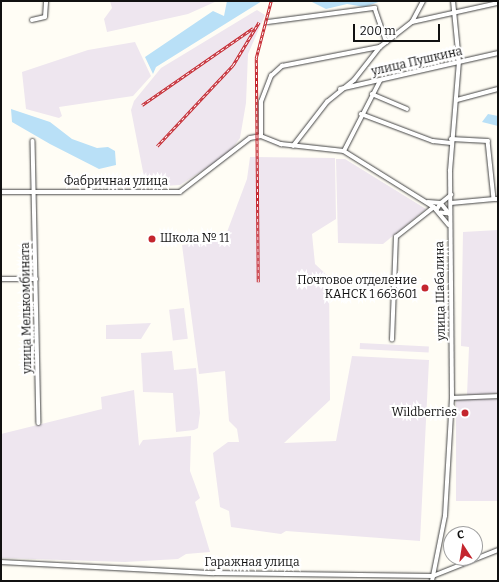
<!DOCTYPE html>
<html>
<head>
<meta charset="utf-8">
<style>
	body { margin:0 }
	#map { position:relative; width:499px; height:582px; overflow:hidden; background:#fffdf5; font-family:Bitter,serif }
	div>[style] { position:absolute }
	.industrial>* { inset:0; background:#eee6ef; transform-origin:0 0 }
	.water>* { inset:0; background:#b9e0f7 }
	.roads { filter:drop-shadow(0 0 1px #444) drop-shadow(0 0 1px #444) }
	.minor>* { height:3.5px; margin:-1.75px; padding:0 1.75px; transform-origin:1.75px; border-radius:1.75px; background:#fff }
	.rail>* { height:2.5px; margin-top:-1.25px; transform-origin:0; background:repeating-linear-gradient(90deg,#fff 0 3px,#c4262e 0 6px); box-sizing:border-box; border-block:1px solid #c4262e }
	.dots>* { width:11px; height:11px; translate:-50% -50%; box-sizing:border-box; border:2px solid #fff; border-radius:50% }
	span { translate:-50% -50%; white-space:nowrap; text-align:center; line-height:1.15; -webkit-text-stroke:4px #fff; paint-order:stroke }
	.street-label { font-size:12px; color:#111 }
	.poi-label { font-size:12px; color:#111 }
	.left { translate:0 -50%; text-align:left }
	.right { translate:-100% -50%; text-align:right }
	.frame { position:absolute; inset:0; border:2px solid #111; pointer-events:none }
	.north { position:absolute; left:443px; top:526px; width:40px; height:40px; box-sizing:border-box; background:#fff; border:1px solid #a0a0a0; border-radius:50%; rotate:348deg; font-size:11px; font-weight:700; line-height:16px; text-align:center; color:#111 }
	.north::after { content:''; display:block; margin:auto; width:14px; height:18px; background:#c4262e; clip-path:polygon(50% 0,100% 100%,50% 72%,0 100%) }
	.scale { position:absolute; left:353px; top:24px; width:87px; height:18px; box-sizing:border-box; border:2px solid #111; border-top:0; padding-left:5px; font-size:12px; line-height:14px; white-space:nowrap; color:#111; -webkit-text-stroke:3px #fff; paint-order:stroke }
</style>
</head>
<body>
<div id="map">
	<div class="industrial">
		<i style="clip-path:polygon(110px 1px,217px 1px,188px 14px,107px 32px,104px 19px,112px 8px)"></i>
		<i style="clip-path:polygon(257px 10px,265px 15px,248px 54px,246px 103px,240px 138px,228px 154px,180px 185px,146px 187px,131px 110px,134px 101px,161px 68px)"></i>
		<i style="clip-path:polygon(135px 42px,151px 76px,133px 96px,59px 107px,62px 116px,59px 118px,26px 109px,22px 72px,88px 50px)"></i>
		<i style="clip-path:polygon(250px 157px,335px 158px,336px 219px,312px 234px,315px 264px,329px 277px,330px 400px,284px 443px,336px 441px,352px 356px,429px 360px,420px 541px,286px 531px,281px 534px,231px 527px,229px 511px,220px 507px,213px 453px,228px 442px,239px 442px,237px 429px,229px 421px,225px 371px,199px 374px,182px 245px,224px 240px,247px 179px)"></i>
		<i style="clip-path:polygon(336px 159px,345px 159px,426px 209px,383px 244px,338px 243px)"></i>
		<i style="clip-path:polygon(498px 230px,498px 393px,467px 395px,469px 347px,461px 346px,463px 232px)"></i>
		<i style="left:184px;top:308px;width:31px;height:15px;rotate:83deg"></i>
		<i style="clip-path:polygon(151px 323px,141px 339px,106px 339px,106px 325px)"></i>
		<i style="left:360px;top:343px;width:69px;height:6px;rotate:3deg"></i>
		<i style="clip-path:polygon(172px 351px,174px 370px,196px 368px,200px 413px,198px 428px,194px 430px,176px 432px,173px 393px,143px 392px,141px 353px)"></i>
		<i style="clip-path:polygon(134px 390px,139px 446px,143px 440px,191px 436px,190px 471px,200px 498px,195px 502px,210px 552px,186px 554px,178px 559px,125px 562px,1px 558px,1px 434px,102px 409px,101px 397px)"></i>
		<i style="left:498px;top:399px;width:102px;height:42px;rotate:90deg"></i>
	</div>
	<div class="water">
		<i style="clip-path:polygon(227px 1px,262px 1px,156px 67px,153px 74px,145px 57px,213px 11px,224px 16px)"></i>
		<i style="clip-path:polygon(310px 1px,381px 1px,365px 7px,347px 4px,326px 9px)"></i>
		<i style="clip-path:polygon(11px 109px,50px 122px,72px 139px,97px 148px,108px 147px,115px 151px,116px 165px,99px 169px,50px 144px,12px 122px)"></i>
		<i style="clip-path:polygon(488px 114px,498px 116px,498px 126px,482px 122px)"></i>
	</div>
	<div class="roads">
		<div class="minor">
			<i style="left:32px;top:20px;width:13px;rotate:-13deg"></i>
			<i style="left:45px;top:17px;width:16px;rotate:-86deg"></i>
			<i style="left:268px;top:22px;width:108px;rotate:-7.5deg"></i>
			<i style="left:375px;top:8px;width:36px;rotate:71deg"></i>
			<i style="left:412px;top:22px;width:24px;rotate:-62deg"></i>
			<i style="left:340px;top:89px;width:162px;rotate:-12.8deg"></i>
			<i style="left:372px;top:94px;width:38px;rotate:23deg"></i>
			<i style="left:457px;top:100px;width:42px;rotate:-15deg"></i>
			<i style="left:361px;top:114px;width:77px;rotate:20.6deg"></i>
			<i style="left:433px;top:141px;width:18px;rotate:6deg"></i>
			<i style="left:261px;top:136px;width:34px;rotate:-90deg"></i>
			<i style="left:261px;top:102px;width:28px;rotate:-69deg"></i>
			<i style="left:271px;top:76px;width:15px;rotate:-42deg"></i>
			<i style="left:282px;top:66px;width:100px;rotate:-11deg"></i>
			<i style="left:380px;top:47px;width:41px;rotate:-38deg"></i>
			<i style="left:412px;top:22px;width:88px;rotate:-12.5deg"></i>
			<i style="left:451px;top:139px;width:37px;rotate:3deg"></i>
			<i style="left:488px;top:141px;width:58px;rotate:84.1deg"></i>
			<i style="left:494px;top:199px;width:4px"></i>
			<i style="left:33px;top:141px;width:282px;rotate:88.8deg"></i>
			<i style="left:293px;top:146px;width:56px;rotate:-52.3deg"></i>
			<i style="left:327px;top:102px;width:35px;rotate:-39deg"></i>
			<i style="left:354px;top:80px;width:42px;rotate:-51.8deg"></i>
			<i style="left:344px;top:151px;width:79px;rotate:-62.8deg"></i>
			<i style="left:1px;top:192px;width:179px"></i>
			<i style="left:180px;top:192px;width:88px;rotate:-37.6deg"></i>
			<i style="left:250px;top:138px;width:11px;rotate:-10deg"></i>
			<i style="left:261px;top:136px;width:22px;rotate:22deg"></i>
			<i style="left:281px;top:144px;width:63px;rotate:6.3deg"></i>
			<i style="left:344px;top:151px;width:106px;rotate:31.9deg"></i>
			<i style="left:434px;top:207px;width:23px;rotate:50deg"></i>
			<i style="left:428px;top:202px;width:13px;rotate:4deg"></i>
			<i style="left:441px;top:203px;width:13px;rotate:-39deg"></i>
			<i style="left:451px;top:203px;width:43px;rotate:-5.3deg"></i>
			<i style="left:437px;top:209px;width:7px;rotate:-56deg"></i>
			<i style="left:441px;top:203px;width:14px;rotate:51deg"></i>
			<i style="left:450px;top:214px;width:9px;rotate:-174deg"></i>
			<i style="left:1px;top:279px;width:35px"></i>
			<i style="left:392px;top:340px;width:103px;rotate:-87.8deg"></i>
			<i style="left:396px;top:237px;width:48px;rotate:-38.3deg"></i>
			<i style="left:452px;top:398px;width:46px;rotate:-2.5deg"></i>
			<i style="left:1px;top:562px;width:213px;rotate:3deg"></i>
			<i style="left:214px;top:573px;width:219px;rotate:0.8deg"></i>
			<i style="left:433px;top:576px;width:70px;rotate:-21.8deg"></i>
			<i style="left:432px;top:581px;width:66px;rotate:-78.7deg"></i>
			<i style="left:445px;top:516px;width:118px;rotate:-86.6deg"></i>
			<i style="left:452px;top:398px;width:227px;rotate:-90.5deg"></i>
			<i style="left:450px;top:171px;width:109px;rotate:-85.3deg"></i>
			<i style="left:459px;top:62px;width:61px;rotate:-95.6deg"></i>
		</div>
	</div>
	<div class="rail">
		<i style="left:142px;top:105px;width:135px;rotate:-34.7deg"></i>
		<i style="left:157px;top:146px;width:111px;rotate:-46.8deg"></i>
		<i style="left:233px;top:65px;width:50px;rotate:-58.8deg"></i>
		<i style="left:258px;top:282px;width:224px;rotate:-90.5deg"></i>
		<i style="left:256px;top:58px;width:59px;rotate:-75.3deg"></i>
	</div>
	<div class="dots">
		<i style="left:152px;top:239px;background:#c4262e"></i>
		<i style="left:425px;top:288px;background:#c4262e"></i>
		<i style="left:465px;top:413px;background:#c4262e"></i>
	</div>
	<div class="street-label">
		<span style="left:417px;top:62px;rotate:-13deg">улица Пушкина</span>
		<span style="left:116px;top:182px">Фабричная улица</span>
		<span style="left:441px;top:291px;rotate:-91deg">улица Шабалина</span>
		<span style="left:27px;top:308px;rotate:-91deg">улица Мелькомбината</span>
		<span style="left:252px;top:563px">Гаражная улица</span>
	</div>
	<div class="poi-label">
		<span class="left" style="left:160px;top:239px">Школа № 11</span>
		<span class="right" style="left:417px;top:288px">Почтовое отделение<br>КАНСК 1 663601</span>
		<span class="right" style="left:457px;top:413px">Wildberries</span>
	</div>
	<div class="frame"></div>
	<div class="north">С</div>
	<div class="scale">200 m</div>
</div>
</body>
</html>
